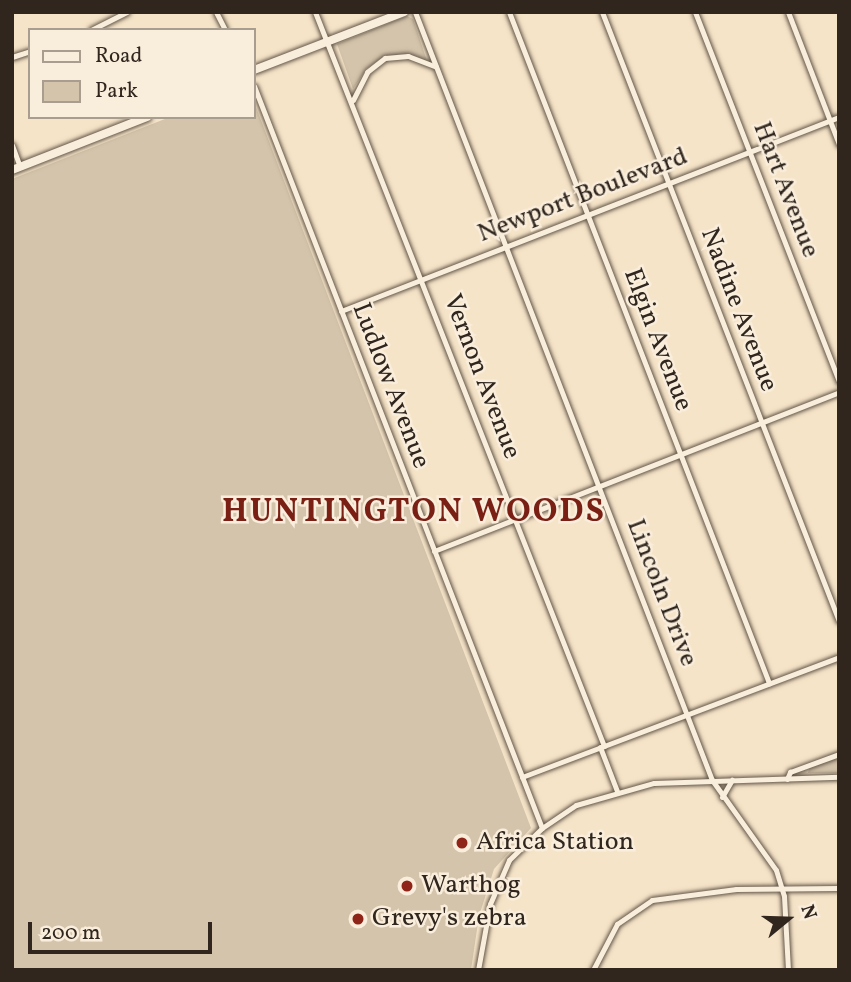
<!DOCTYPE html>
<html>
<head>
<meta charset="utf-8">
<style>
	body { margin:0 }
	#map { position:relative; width:851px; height:982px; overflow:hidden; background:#f6e4c8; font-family:Vollkorn,serif }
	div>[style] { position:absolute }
	.green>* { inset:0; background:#d4c4ab }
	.roads { filter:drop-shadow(0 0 2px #625648) drop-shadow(0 0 2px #625648) }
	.street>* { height:5px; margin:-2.5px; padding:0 2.5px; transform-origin:2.5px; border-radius:2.5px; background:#f9eddb }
	.secondary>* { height:8px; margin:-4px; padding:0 4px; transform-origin:4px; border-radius:4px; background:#f9eddb }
	.dots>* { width:19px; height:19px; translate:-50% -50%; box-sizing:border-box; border:4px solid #f9eddb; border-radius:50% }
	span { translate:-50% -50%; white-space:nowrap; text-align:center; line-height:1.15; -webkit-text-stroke:5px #f9eddb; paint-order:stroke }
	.street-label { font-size:26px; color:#30261e }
	.poi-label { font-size:26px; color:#30261e }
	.left { translate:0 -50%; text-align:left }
	.district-label { font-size:33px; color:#7a1f14; font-weight:700; letter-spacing:2px }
	.frame { position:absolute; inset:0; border:14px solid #30261e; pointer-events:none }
	.legend { position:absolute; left:28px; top:28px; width:228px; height:91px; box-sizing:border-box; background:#f9eddb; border:2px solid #a99d8f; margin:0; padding:9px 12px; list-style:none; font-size:21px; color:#30261e }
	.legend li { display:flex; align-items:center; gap:14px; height:35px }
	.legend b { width:35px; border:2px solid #a99d8f }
	.north { position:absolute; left:753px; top:884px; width:70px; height:70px; -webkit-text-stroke:5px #f9eddb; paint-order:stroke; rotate:71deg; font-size:19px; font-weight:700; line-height:28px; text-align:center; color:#30261e }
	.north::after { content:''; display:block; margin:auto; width:24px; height:32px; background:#30261e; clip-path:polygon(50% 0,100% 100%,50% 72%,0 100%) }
	.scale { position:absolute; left:28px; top:922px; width:184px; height:32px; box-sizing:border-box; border:4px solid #30261e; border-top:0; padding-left:9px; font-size:21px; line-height:24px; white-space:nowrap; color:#30261e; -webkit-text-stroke:5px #f9eddb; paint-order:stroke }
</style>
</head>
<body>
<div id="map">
	<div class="green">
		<i style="clip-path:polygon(407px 16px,413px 19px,427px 61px,402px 54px,384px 57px,367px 68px,353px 89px,337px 44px)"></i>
		<i style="clip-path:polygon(254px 102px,531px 828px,494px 869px,479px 916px,471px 970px,12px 970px,12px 179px,170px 117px,254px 117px)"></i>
		<i style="clip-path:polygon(839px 756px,839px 773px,808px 773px,809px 768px)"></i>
	</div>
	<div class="roads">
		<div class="street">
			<i style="left:216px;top:12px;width:20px;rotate:63deg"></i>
			<i style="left:315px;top:12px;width:789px;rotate:68.51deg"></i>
			<i style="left:415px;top:12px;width:823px;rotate:68.86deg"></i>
			<i style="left:712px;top:780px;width:110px;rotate:54.6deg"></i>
			<i style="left:776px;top:870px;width:27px;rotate:73deg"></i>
			<i style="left:784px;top:896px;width:74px;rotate:86.9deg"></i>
			<i style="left:509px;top:12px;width:720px;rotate:68.82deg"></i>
			<i style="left:602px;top:12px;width:653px;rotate:68.74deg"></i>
			<i style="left:695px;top:12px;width:397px;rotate:68.7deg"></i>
			<i style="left:788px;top:12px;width:142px;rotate:68.9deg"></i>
			<i style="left:91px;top:30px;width:40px;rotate:-26.6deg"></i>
			<i style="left:12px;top:57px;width:19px;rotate:-18deg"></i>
			<i style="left:254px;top:86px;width:796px;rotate:68.79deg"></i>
			<i style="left:353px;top:100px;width:31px;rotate:-63deg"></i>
			<i style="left:367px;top:72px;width:23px;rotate:-38deg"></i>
			<i style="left:385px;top:58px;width:23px;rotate:-5deg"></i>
			<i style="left:408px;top:56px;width:30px;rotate:21deg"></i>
			<i style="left:12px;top:145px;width:23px;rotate:70deg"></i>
			<i style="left:341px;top:311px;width:534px;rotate:-21.28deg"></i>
			<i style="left:434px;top:551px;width:435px;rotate:-21.4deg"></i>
			<i style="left:600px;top:747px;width:47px;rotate:68.9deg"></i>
			<i style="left:522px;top:777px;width:339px;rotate:-20.7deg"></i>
			<i style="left:787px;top:779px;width:8px;rotate:-67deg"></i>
			<i style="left:790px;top:772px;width:52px;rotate:-20.2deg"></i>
			<i style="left:722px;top:797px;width:20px;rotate:-60deg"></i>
			<i style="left:478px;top:970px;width:67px;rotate:-79.7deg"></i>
			<i style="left:490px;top:904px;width:48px;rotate:-66.6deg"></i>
			<i style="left:509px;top:860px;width:46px;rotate:-44.1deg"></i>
			<i style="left:542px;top:828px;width:41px;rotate:-34.1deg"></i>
			<i style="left:576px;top:805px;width:81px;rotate:-15.8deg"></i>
			<i style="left:654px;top:783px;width:185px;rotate:-1.9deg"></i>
			<i style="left:593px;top:970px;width:52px;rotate:-62.4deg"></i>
			<i style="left:617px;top:924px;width:42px;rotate:-34.4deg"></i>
			<i style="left:652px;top:900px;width:85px;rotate:-7.5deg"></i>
			<i style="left:736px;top:889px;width:103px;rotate:-0.6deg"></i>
		</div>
		<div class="secondary">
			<i style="left:254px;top:70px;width:161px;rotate:-21.1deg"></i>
			<i style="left:12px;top:170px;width:145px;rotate:-21.4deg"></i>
		</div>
	</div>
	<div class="dots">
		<i style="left:462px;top:843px;background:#8f2418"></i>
		<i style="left:407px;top:886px;background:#8f2418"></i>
		<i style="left:358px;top:919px;background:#8f2418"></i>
	</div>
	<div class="street-label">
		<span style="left:785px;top:190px;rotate:69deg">Hart Avenue</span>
		<span style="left:583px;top:196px;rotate:-21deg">Newport Boulevard</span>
		<span style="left:738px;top:310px;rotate:69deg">Nadine Avenue</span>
		<span style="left:657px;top:340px;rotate:69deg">Elgin Avenue</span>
		<span style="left:481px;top:377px;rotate:69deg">Vernon Avenue</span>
		<span style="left:390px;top:386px;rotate:69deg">Ludlow Avenue</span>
		<span style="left:661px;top:593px;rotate:69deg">Lincoln Drive</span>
	</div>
	<div class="poi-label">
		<span class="left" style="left:476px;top:843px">Africa Station</span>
		<span class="left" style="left:421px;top:886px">Warthog</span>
		<span class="left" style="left:372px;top:919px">Grevy's zebra</span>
	</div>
	<div class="district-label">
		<span style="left:414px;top:514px">HUNTINGTON WOODS</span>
	</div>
	<div class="frame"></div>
	<ul class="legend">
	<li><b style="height:9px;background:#f9eddb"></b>Road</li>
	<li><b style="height:19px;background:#d4c4ab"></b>Park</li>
	</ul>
	<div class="north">N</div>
	<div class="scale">200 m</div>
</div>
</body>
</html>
